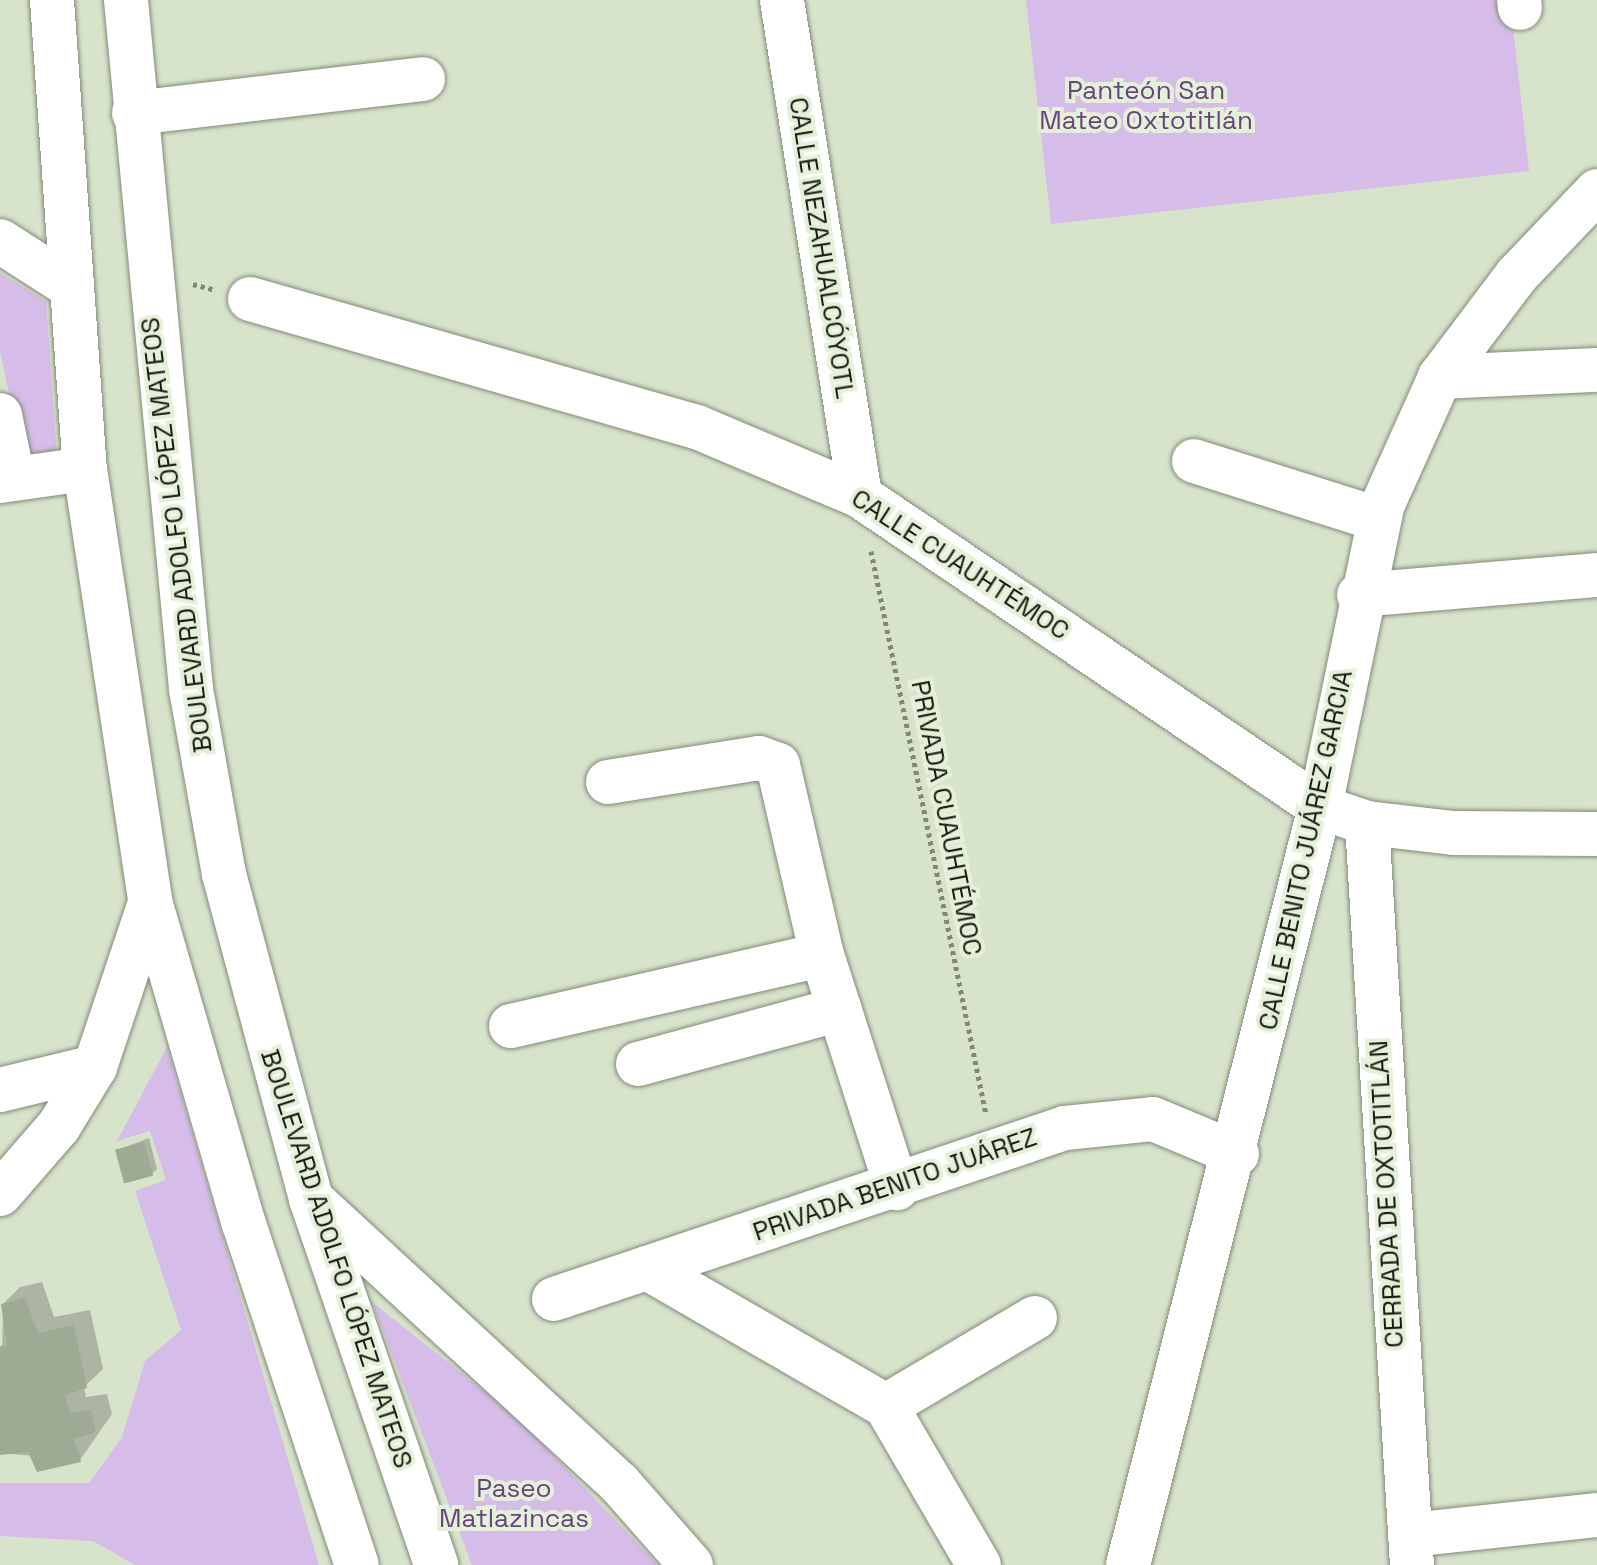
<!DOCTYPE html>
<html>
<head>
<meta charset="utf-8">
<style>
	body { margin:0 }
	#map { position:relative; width:1597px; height:1565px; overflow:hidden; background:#d8e3cc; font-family:"Space Grotesk",sans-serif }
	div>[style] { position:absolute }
	.green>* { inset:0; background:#d6bce8 }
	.shadow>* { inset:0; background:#0003 }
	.building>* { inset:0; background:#9faa94; transform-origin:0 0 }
	.path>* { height:5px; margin-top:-2.5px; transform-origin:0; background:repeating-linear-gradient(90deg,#818878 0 4px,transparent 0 8px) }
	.roads { filter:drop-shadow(0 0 2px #818b76) drop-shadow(0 0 2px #818b76) }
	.minor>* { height:44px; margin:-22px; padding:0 22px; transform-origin:22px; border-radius:22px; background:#fff }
	.major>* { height:44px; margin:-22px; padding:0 22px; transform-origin:22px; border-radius:22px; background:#fff }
	.highway>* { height:44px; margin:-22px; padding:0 22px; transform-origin:22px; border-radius:22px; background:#fff }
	span { translate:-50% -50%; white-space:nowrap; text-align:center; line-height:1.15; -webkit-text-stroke:8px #e5f0d9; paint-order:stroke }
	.park-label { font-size:26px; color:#67447d }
	.street-label { font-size:26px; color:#171b13 }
</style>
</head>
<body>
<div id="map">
	<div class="green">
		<i style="clip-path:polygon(1026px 0,1510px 0,1529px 171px,1051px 224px)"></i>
		<i style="clip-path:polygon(0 273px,46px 301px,57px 459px,23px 459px,0 351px)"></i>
		<i style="clip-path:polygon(167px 1047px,319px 1565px,135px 1565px,93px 1541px,0 1536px,0 1483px,89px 1483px,122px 1437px,145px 1361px,181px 1330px,135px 1191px,166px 1180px,150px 1131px,117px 1141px)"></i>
		<i style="clip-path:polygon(372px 1302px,519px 1419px,658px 1565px,472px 1565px)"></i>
	</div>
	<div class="shadow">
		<i style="clip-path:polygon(149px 1138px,157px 1169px,152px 1174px,117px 1150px)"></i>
		<i style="clip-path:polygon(42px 1282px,54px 1317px,90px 1310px,103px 1369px,84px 1387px,86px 1397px,107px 1394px,112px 1414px,80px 1460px,0 1453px,3px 1304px,20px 1287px)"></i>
	</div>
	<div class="building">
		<i style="left:144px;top:1142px;width:35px;height:30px;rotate:75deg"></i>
		<i style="clip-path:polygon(25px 1298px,38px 1333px,74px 1325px,87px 1388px,65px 1395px,70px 1413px,91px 1410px,96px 1432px,74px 1439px,81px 1462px,37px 1472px,28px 1452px,0 1455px,0 1346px,7px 1346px,1px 1304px)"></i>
	</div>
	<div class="path">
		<i style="left:193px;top:284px;width:23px;rotate:15deg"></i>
		<i style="left:871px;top:551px;width:575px;rotate:78.46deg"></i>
	</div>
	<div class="roads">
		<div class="minor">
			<i style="left:782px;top:0;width:502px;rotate:81.06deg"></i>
			<i style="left:1519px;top:0;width:8px;rotate:83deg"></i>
			<i style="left:134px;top:113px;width:291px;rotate:-6.7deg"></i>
			<i style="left:250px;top:299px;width:465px;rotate:16deg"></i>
			<i style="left:697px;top:427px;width:177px;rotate:22.9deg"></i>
			<i style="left:860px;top:496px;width:555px;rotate:34.06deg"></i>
			<i style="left:1320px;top:807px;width:50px;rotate:18.8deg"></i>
			<i style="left:1367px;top:823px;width:87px;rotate:6.6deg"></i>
			<i style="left:1453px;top:833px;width:144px;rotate:0.4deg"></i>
			<i style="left:1440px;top:377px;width:157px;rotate:-2.6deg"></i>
			<i style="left:0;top:415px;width:64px;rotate:78.3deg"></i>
			<i style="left:1194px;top:461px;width:193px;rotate:17.5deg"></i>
			<i style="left:0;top:481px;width:86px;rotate:-8deg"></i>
			<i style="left:1359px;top:595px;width:239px;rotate:-4.8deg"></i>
			<i style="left:608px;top:782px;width:153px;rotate:-9deg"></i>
			<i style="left:759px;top:758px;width:20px;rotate:20deg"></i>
			<i style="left:778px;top:765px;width:195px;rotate:77deg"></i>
			<i style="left:822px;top:955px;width:245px;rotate:72.2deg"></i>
			<i style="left:1367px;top:823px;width:743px;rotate:86.53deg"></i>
			<i style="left:511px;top:1026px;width:319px;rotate:-12.9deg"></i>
			<i style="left:638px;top:1064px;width:209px;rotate:-15.2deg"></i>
			<i style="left:0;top:1090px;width:98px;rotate:-13.6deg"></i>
			<i style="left:647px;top:1268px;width:276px;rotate:30deg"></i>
			<i style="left:886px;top:1406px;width:184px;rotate:59.7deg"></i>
			<i style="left:554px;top:1299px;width:539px;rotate:-18.5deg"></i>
			<i style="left:1065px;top:1128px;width:88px;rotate:-5.8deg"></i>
			<i style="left:1153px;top:1119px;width:91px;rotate:22.6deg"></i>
			<i style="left:886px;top:1406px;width:173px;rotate:-30.6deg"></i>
			<i style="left:1410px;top:1535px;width:188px;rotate:-6.1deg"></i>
			<i style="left:1128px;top:1565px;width:782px;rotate:-75.79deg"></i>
			<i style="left:1320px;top:807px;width:309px;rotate:-78.3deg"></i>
			<i style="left:1383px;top:504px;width:139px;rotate:-65.8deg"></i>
			<i style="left:1440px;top:377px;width:128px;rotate:-53deg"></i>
			<i style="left:1517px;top:275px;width:116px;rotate:-46.4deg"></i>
		</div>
		<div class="major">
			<i style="left:52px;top:0;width:470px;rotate:86deg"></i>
			<i style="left:85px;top:469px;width:437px;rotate:81.4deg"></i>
			<i style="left:150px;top:901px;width:336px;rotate:73.8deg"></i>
			<i style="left:244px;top:1224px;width:359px;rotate:71.7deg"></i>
			<i style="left:126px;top:0;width:692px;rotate:84.61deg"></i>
			<i style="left:191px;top:689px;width:188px;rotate:79.9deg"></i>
			<i style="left:224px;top:874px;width:336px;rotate:75deg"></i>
			<i style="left:311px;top:1199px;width:387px;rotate:71.1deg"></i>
			<i style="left:0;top:241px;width:83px;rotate:32.7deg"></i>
			<i style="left:0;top:1194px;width:90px;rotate:-49.1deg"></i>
			<i style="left:59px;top:1126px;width:69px;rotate:-58.6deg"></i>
			<i style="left:95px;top:1067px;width:173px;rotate:-71.5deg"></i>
		</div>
		<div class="highway">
			<i style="left:311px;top:1199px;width:419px;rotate:42.7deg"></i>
			<i style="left:619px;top:1483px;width:109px;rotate:48.7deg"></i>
		</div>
	</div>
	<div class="park-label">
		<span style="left:1146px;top:106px">Panteón San<br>Mateo Oxtotitlán</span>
		<span style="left:514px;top:1504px">Paseo<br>Matlazincas</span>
	</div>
	<div class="street-label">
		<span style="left:821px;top:248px;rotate:81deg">CALLE NEZAHUALCÓYOTL</span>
		<span style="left:177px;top:535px;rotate:-97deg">BOULEVARD ADOLFO LÓPEZ MATEOS</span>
		<span style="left:960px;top:565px;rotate:33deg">CALLE CUAUHTÉMOC</span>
		<span style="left:946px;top:818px;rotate:79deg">PRIVADA CUAUHTÉMOC</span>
		<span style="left:1306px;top:850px;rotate:-78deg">CALLE BENITO JUÁREZ GARCIA</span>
		<span style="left:895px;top:1185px;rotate:-19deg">PRIVADA BENITO JUÁREZ</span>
		<span style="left:1387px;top:1194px;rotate:-93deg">CERRADA DE OXTOTITLÁN</span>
		<span style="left:336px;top:1259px;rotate:72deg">BOULEVARD ADOLFO LÓPEZ MATEOS</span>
	</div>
</div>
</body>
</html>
